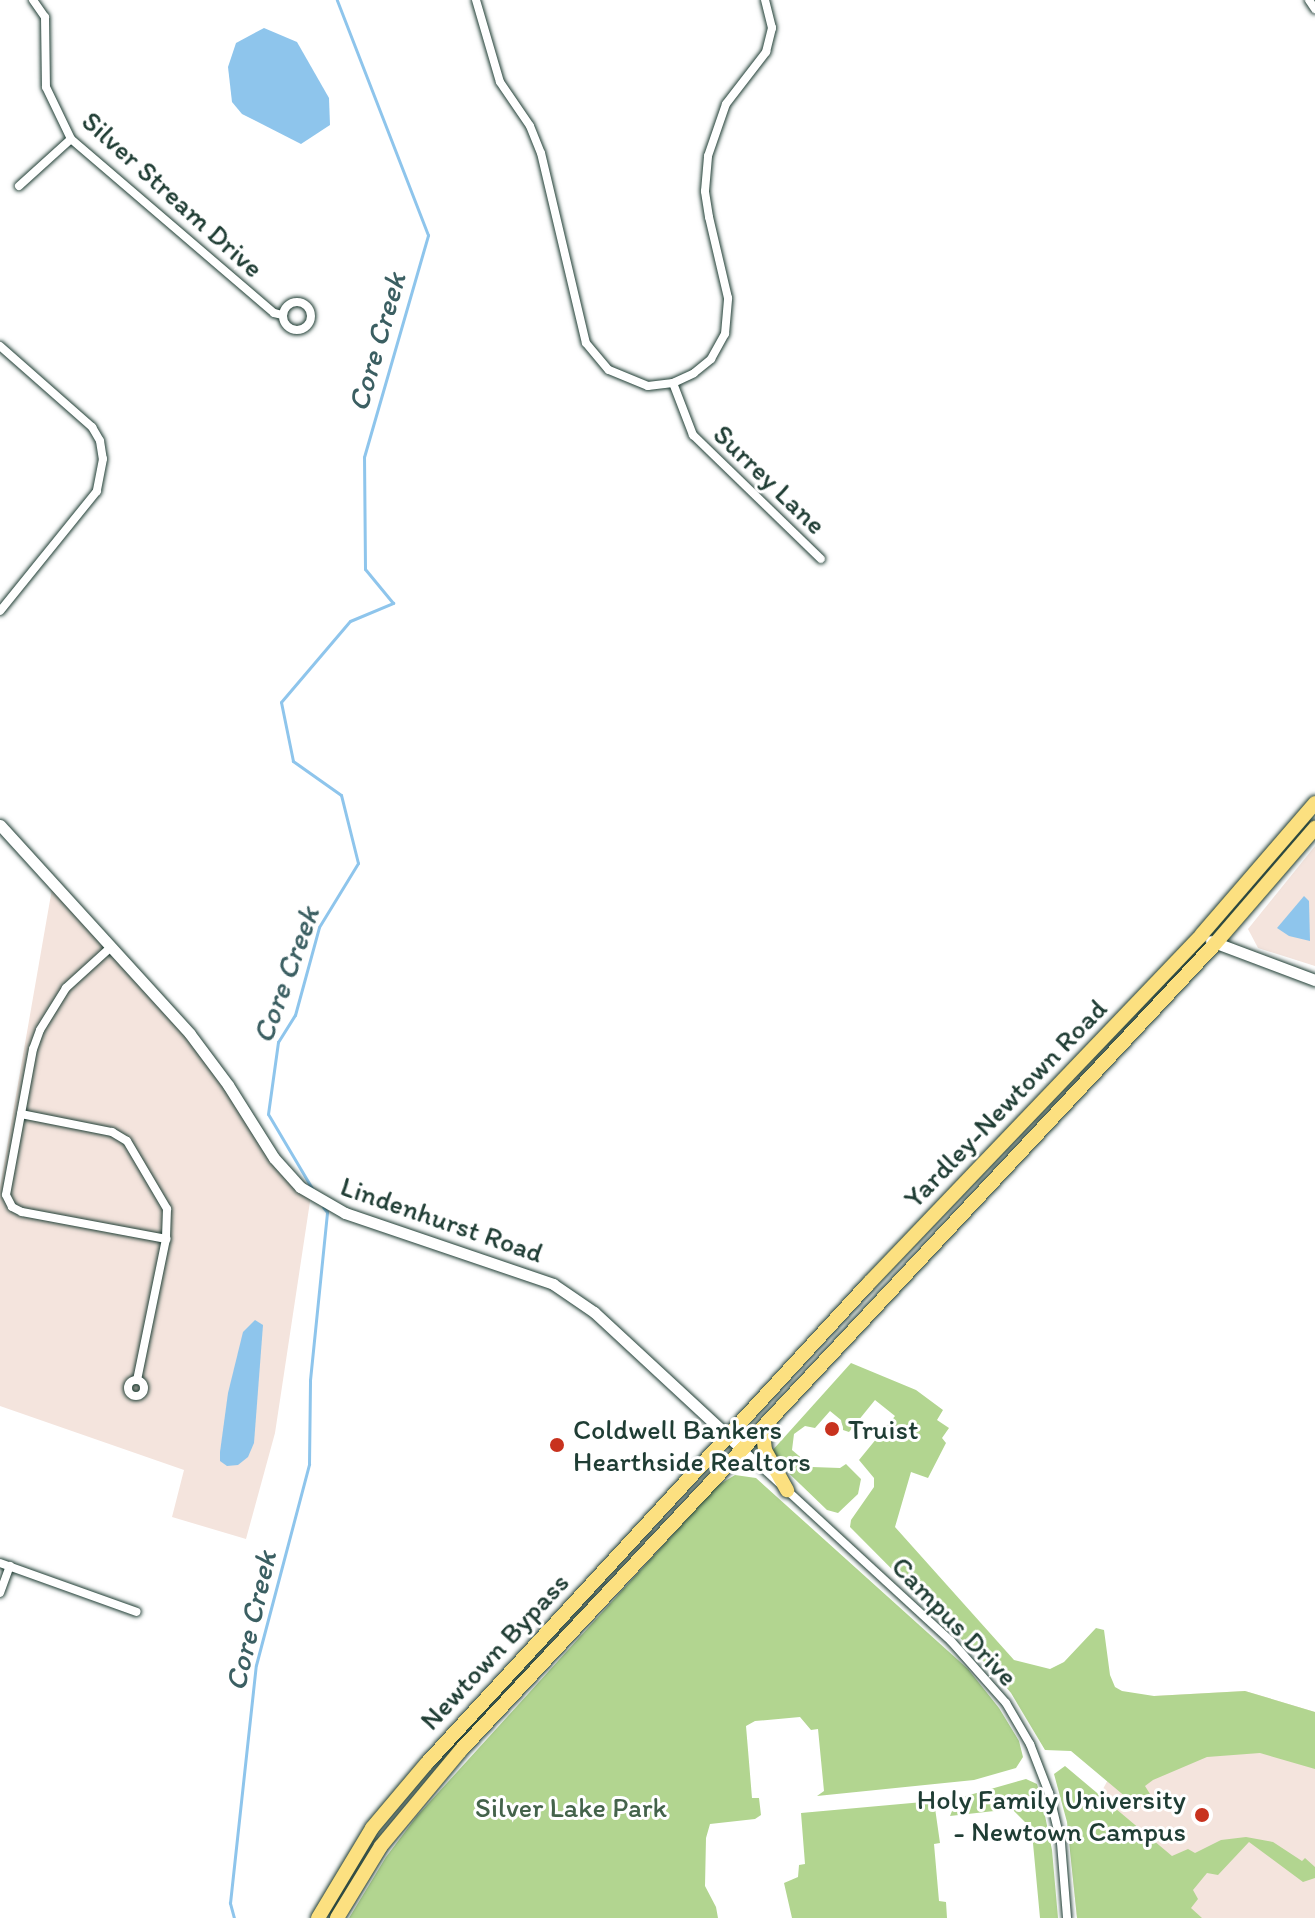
<!DOCTYPE html>
<html>
<head>
<meta charset="utf-8">
<style>
	body { margin:0 }
	#map { position:relative; width:1315px; height:1918px; overflow:hidden; background:#fff; font-family:Itim,sans-serif }
	div>[style] { position:absolute }
	.built>* { inset:0; background:#f4e4dd }
	.green>* { inset:0; background:#b2d590 }
	.water>* { inset:0; background:#8ec5ec }
	.stream>* { height:3px; margin:-1.5px; padding:0 1.5px; transform-origin:1.5px; border-radius:1.5px; background:#8ec5ec }
	.roads { filter:drop-shadow(0 0 2px #1f3d34) drop-shadow(0 0 2px #1f3d34) }
	.street>* { height:8px; margin:-4px; padding:0 4px; transform-origin:4px; border-radius:4px; background:#fff }
	.street>.ring { margin:-4px; padding:0; box-sizing:content-box; background:none; border:8px solid #fff; border-radius:50% }
	.secondary>* { height:11px; margin:-5.5px; padding:0 5.5px; transform-origin:5.5px; border-radius:5.5px; background:#fff }
	.highway>* { height:14px; margin:-7px; padding:0 7px; transform-origin:7px; border-radius:7px; background:#fce080 }
	.dots>* { width:22px; height:22px; translate:-50% -50%; box-sizing:border-box; border:4px solid #fff; border-radius:50% }
	span { translate:-50% -50%; white-space:nowrap; text-align:center; line-height:1.15; -webkit-text-stroke:6px #fff; paint-order:stroke }
	.street-label { font-size:28px; color:#1f3d34 }
	.poi-label { font-size:28px; color:#1f3d34 }
	.left { translate:0 -50%; text-align:left }
	.right { translate:-100% -50%; text-align:right }
	.park-label { font-size:28px; color:#44634b }
	.water-label { font-size:30px; color:#3b5f62; font-style:italic }
</style>
</head>
<body>
<div id="map">
	<div class="built">
		<i style="clip-path:polygon(1315px 846px,1315px 966px,1258px 948px,1248px 929px)"></i>
		<i style="clip-path:polygon(53px 883px,190px 1034px,263px 1142px,311px 1195px,275px 1433px,246px 1539px,172px 1517px,184px 1470px,0 1406px,0 1187px)"></i>
		<i style="clip-path:polygon(1245px 1691px,1315px 1712px,1315px 1918px,1077px 1918px,1070px 1849px,1154px 1696px)"></i>
	</div>
	<div class="green">
		<i style="clip-path:polygon(851px 1363px,916px 1390px,943px 1410px,937px 1420px,949px 1428px,942px 1438px,946px 1443px,928px 1478px,911px 1472px,895px 1527px,1014px 1660px,1050px 1669px,1064px 1662px,1096px 1628px,1104px 1630px,1110px 1675px,1115px 1687px,1122px 1691px,1154px 1696px,1245px 1691px,1315px 1712px,1315px 1769px,1260px 1753px,1207px 1757px,1153px 1780px,1145px 1786px,1150px 1794px,1135px 1801px,1127px 1798px,1071px 1751px,1045px 1750px,1011px 1693px,990px 1668px,850px 1527px,851px 1520px,874px 1487px,874px 1478px,859px 1460px,895px 1416px,875px 1400px,849px 1432px,843px 1430px,841px 1420px,830px 1411px,815px 1428px,805px 1426px,794px 1434px,792px 1450px,812px 1467px,840px 1468px,846px 1464px,861px 1479px,858px 1494px,838px 1513px,827px 1510px,774px 1459px,771px 1452px)"></i>
		<i style="clip-path:polygon(735px 1475px,756px 1478px,968px 1669px,999px 1708px,1019px 1741px,1023px 1757px,1016px 1768px,974px 1780px,817px 1796px,824px 1791px,818px 1729px,811px 1730px,800px 1717px,755px 1721px,746px 1726px,752px 1798px,759px 1798px,761px 1815px,755px 1819px,710px 1824px,706px 1838px,705px 1886px,716px 1907px,718px 1918px,349px 1918px,386px 1857px,417px 1816px,717px 1486px)"></i>
		<i style="clip-path:polygon(1065px 1766px,1172px 1856px,1188px 1849px,1195px 1853px,1221px 1840px,1246px 1837px,1273px 1842px,1302px 1861px,1305px 1858px,1315px 1867px,1315px 1878px,1303px 1882px,1249px 1842px,1218px 1875px,1207px 1873px,1193px 1890px,1198px 1899px,1191px 1908px,1202px 1918px,1077px 1918px,1067px 1822px,1054px 1774px)"></i>
		<i style="clip-path:polygon(1026px 1779px,1037px 1784px,1042px 1801px,1052px 1850px,1058px 1918px,1040px 1918px,1031px 1822px,1025px 1822px,1012px 1809px,950px 1816px,954px 1806px,966px 1796px)"></i>
		<i style="clip-path:polygon(934px 1801px,940px 1843px,934px 1844px,939px 1901px,946px 1902px,947px 1918px,792px 1918px,784px 1883px,798px 1877px,799px 1865px,805px 1864px,801px 1813px)"></i>
	</div>
	<div class="water">
		<i style="clip-path:polygon(264px 28px,297px 42px,329px 98px,330px 125px,301px 144px,242px 114px,232px 102px,228px 67px,236px 43px)"></i>
		<i style="clip-path:polygon(1304px 896px,1309px 901px,1310px 941px,1289px 936px,1277px 928px)"></i>
		<i style="clip-path:polygon(255px 1320px,263px 1325px,254px 1443px,248px 1457px,238px 1465px,227px 1466px,220px 1461px,220px 1452px,228px 1393px,243px 1332px)"></i>
	</div>
	<div class="stream">
		<i style="left:313px;top:1190px;width:88px;rotate:-120.6deg"></i>
		<i style="left:268px;top:1114px;width:73px;rotate:-82.1deg"></i>
		<i style="left:278px;top:1042px;width:32px;rotate:-58deg"></i>
		<i style="left:295px;top:1015px;width:91px;rotate:-74.7deg"></i>
		<i style="left:319px;top:927px;width:75px;rotate:-58.6deg"></i>
		<i style="left:358px;top:863px;width:70px;rotate:-104deg"></i>
		<i style="left:341px;top:795px;width:59px;rotate:-144.7deg"></i>
		<i style="left:293px;top:761px;width:60px;rotate:-101.5deg"></i>
		<i style="left:281px;top:702px;width:106px;rotate:-49.6deg"></i>
		<i style="left:350px;top:621px;width:47px;rotate:-22.7deg"></i>
		<i style="left:393px;top:603px;width:44px;rotate:-129.5deg"></i>
		<i style="left:365px;top:569px;width:112px;rotate:-90.5deg"></i>
		<i style="left:364px;top:457px;width:231px;rotate:-73.9deg"></i>
		<i style="left:428px;top:235px;width:252px;rotate:-111.2deg"></i>
		<i style="left:234px;top:1918px;width:16px;rotate:-105deg"></i>
		<i style="left:230px;top:1903px;width:239px;rotate:-83.8deg"></i>
		<i style="left:256px;top:1665px;width:208px;rotate:-75.2deg"></i>
		<i style="left:309px;top:1464px;width:84px;rotate:-89.3deg"></i>
		<i style="left:310px;top:1380px;width:169px;rotate:-84.2deg"></i>
		<i style="left:327px;top:1212px;width:6px;rotate:-129deg"></i>
	</div>
	<div class="roads">
		<div class="street">
			<i style="left:33px;top:0;width:21px;rotate:55deg"></i>
			<i style="left:45px;top:17px;width:70px;rotate:89.2deg"></i>
			<i style="left:46px;top:87px;width:58px;rotate:64.3deg"></i>
			<i style="left:71px;top:139px;width:267px;rotate:40.6deg"></i>
			<i style="left:274px;top:313px;width:9px;rotate:13deg"></i>
			<i style="left:476px;top:0;width:85px;rotate:73.7deg"></i>
			<i style="left:500px;top:82px;width:53px;rotate:55.7deg"></i>
			<i style="left:530px;top:126px;width:29px;rotate:68deg"></i>
			<i style="left:541px;top:153px;width:195px;rotate:76.7deg"></i>
			<i style="left:586px;top:343px;width:35px;rotate:50deg"></i>
			<i style="left:609px;top:370px;width:42px;rotate:22.3deg"></i>
			<i style="left:648px;top:386px;width:25px;rotate:-7deg"></i>
			<i style="left:673px;top:383px;width:23px;rotate:-25deg"></i>
			<i style="left:694px;top:373px;width:22px;rotate:-39deg"></i>
			<i style="left:711px;top:359px;width:29px;rotate:-61deg"></i>
			<i style="left:725px;top:334px;width:36px;rotate:-85deg"></i>
			<i style="left:728px;top:298px;width:83px;rotate:-103.2deg"></i>
			<i style="left:709px;top:217px;width:26px;rotate:-99deg"></i>
			<i style="left:705px;top:191px;width:35px;rotate:-85deg"></i>
			<i style="left:708px;top:156px;width:55px;rotate:-70.9deg"></i>
			<i style="left:726px;top:104px;width:66px;rotate:-52.4deg"></i>
			<i style="left:766px;top:52px;width:25px;rotate:-76deg"></i>
			<i style="left:772px;top:28px;width:29px;rotate:-104deg"></i>
			<i style="left:1309px;top:0;width:11px;rotate:56deg"></i>
			<i style="left:19px;top:186px;width:70px;rotate:-42.1deg"></i>
			<i class="ring" style="left:283px;top:302px;width:20px;height:20px"></i>
			<i style="left:0;top:346px;width:123px;rotate:41.4deg"></i>
			<i style="left:92px;top:427px;width:16px;rotate:60deg"></i>
			<i style="left:100px;top:441px;width:18px;rotate:81deg"></i>
			<i style="left:103px;top:459px;width:33px;rotate:101deg"></i>
			<i style="left:97px;top:491px;width:154px;rotate:128.9deg"></i>
			<i style="left:673px;top:383px;width:56px;rotate:69deg"></i>
			<i style="left:693px;top:435px;width:178px;rotate:44.1deg"></i>
			<i style="left:111px;top:947px;width:61px;rotate:137.7deg"></i>
			<i style="left:66px;top:988px;width:49px;rotate:121.8deg"></i>
			<i style="left:40px;top:1030px;width:20px;rotate:110deg"></i>
			<i style="left:33px;top:1049px;width:148px;rotate:100.5deg"></i>
			<i style="left:6px;top:1195px;width:13px;rotate:63deg"></i>
			<i style="left:12px;top:1207px;width:11px;rotate:27deg"></i>
			<i style="left:22px;top:1212px;width:147px;rotate:10.6deg"></i>
			<i style="left:21px;top:1114px;width:93px;rotate:11.2deg"></i>
			<i style="left:112px;top:1132px;width:17px;rotate:31deg"></i>
			<i style="left:127px;top:1141px;width:79px;rotate:59.5deg"></i>
			<i style="left:167px;top:1209px;width:30px;rotate:92deg"></i>
			<i style="left:166px;top:1239px;width:144px;rotate:101.6deg"></i>
			<i class="ring" style="left:128px;top:1380px;width:8px;height:8px"></i>
			<i style="left:741px;top:1448px;width:285px;rotate:42.6deg"></i>
			<i style="left:951px;top:1641px;width:83px;rotate:48.4deg"></i>
			<i style="left:1006px;top:1703px;width:48px;rotate:59.7deg"></i>
			<i style="left:1030px;top:1744px;width:53px;rotate:68.8deg"></i>
			<i style="left:1049px;top:1793px;width:51px;rotate:76.5deg"></i>
			<i style="left:1061px;top:1843px;width:75px;rotate:85.4deg"></i>
			<i style="left:0;top:1563px;width:145px;rotate:19.7deg"></i>
			<i style="left:0;top:1593px;width:29px;rotate:-70deg"></i>
		</div>
		<div class="secondary">
			<i style="left:0;top:825px;width:282px;rotate:47.7deg"></i>
			<i style="left:190px;top:1034px;width:64px;rotate:53.3deg"></i>
			<i style="left:228px;top:1085px;width:86px;rotate:57.8deg"></i>
			<i style="left:274px;top:1158px;width:39px;rotate:48deg"></i>
			<i style="left:300px;top:1187px;width:52px;rotate:30deg"></i>
			<i style="left:345px;top:1213px;width:220px;rotate:18.8deg"></i>
			<i style="left:553px;top:1284px;width:50px;rotate:34.3deg"></i>
			<i style="left:594px;top:1312px;width:200px;rotate:42.8deg"></i>
			<i style="left:1211px;top:941px;width:111px;rotate:20.6deg"></i>
		</div>
		<div class="highway">
			<i style="left:770px;top:1421px;width:21px;rotate:107deg"></i>
			<i style="left:764px;top:1441px;width:9px;rotate:84deg"></i>
			<i style="left:765px;top:1450px;width:46px;rotate:61.2deg"></i>
			<i style="left:318px;top:1918px;width:105px;rotate:-59deg"></i>
			<i style="left:372px;top:1828px;width:85px;rotate:-49.8deg"></i>
			<i style="left:427px;top:1763px;width:653px;rotate:-47.36deg"></i>
			<i style="left:869px;top:1283px;width:482px;rotate:-46.3deg"></i>
			<i style="left:1202px;top:934px;width:173px;rotate:-49.2deg"></i>
			<i style="left:337px;top:1918px;width:84px;rotate:-58.6deg"></i>
			<i style="left:381px;top:1846px;width:125px;rotate:-50.2deg"></i>
			<i style="left:461px;top:1750px;width:1102px;rotate:-46.91deg"></i>
			<i style="left:1214px;top:945px;width:155px;rotate:-49.2deg"></i>
		</div>
	</div>
	<div class="dots">
		<i style="left:832px;top:1429px;background:#c8321e"></i>
		<i style="left:557px;top:1445px;background:#c8321e"></i>
		<i style="left:1202px;top:1815px;background:#c8321e"></i>
	</div>
	<div class="street-label">
		<span style="left:173px;top:194px;rotate:42deg">Silver Stream Drive</span>
		<span style="left:770px;top:479px;rotate:44deg">Surrey Lane</span>
		<span style="left:1005px;top:1103px;rotate:-46deg">Yardley-Newtown Road</span>
		<span style="left:442px;top:1219px;rotate:19deg">Lindenhurst Road</span>
		<span style="left:955px;top:1621px;rotate:46deg">Campus Drive</span>
		<span style="left:494px;top:1651px;rotate:-47deg">Newtown Bypass</span>
	</div>
	<div class="poi-label">
		<span class="left" style="left:573px;top:1445px">Coldwell Bankers<br>Hearthside Realtors</span>
		<span class="left" style="left:848px;top:1429px">Truist</span>
		<span class="right" style="left:1186px;top:1815px">Holy Family University<br>- Newtown Campus</span>
	</div>
	<div class="park-label">
		<span style="left:571px;top:1807px">Silver Lake Park</span>
	</div>
	<div class="water-label">
		<span style="left:377px;top:342px;rotate:-74deg">Core Creek</span>
		<span style="left:286px;top:975px;rotate:-70deg">Core Creek</span>
		<span style="left:251px;top:1621px;rotate:-77deg">Core Creek</span>
	</div>
</div>
</body>
</html>
